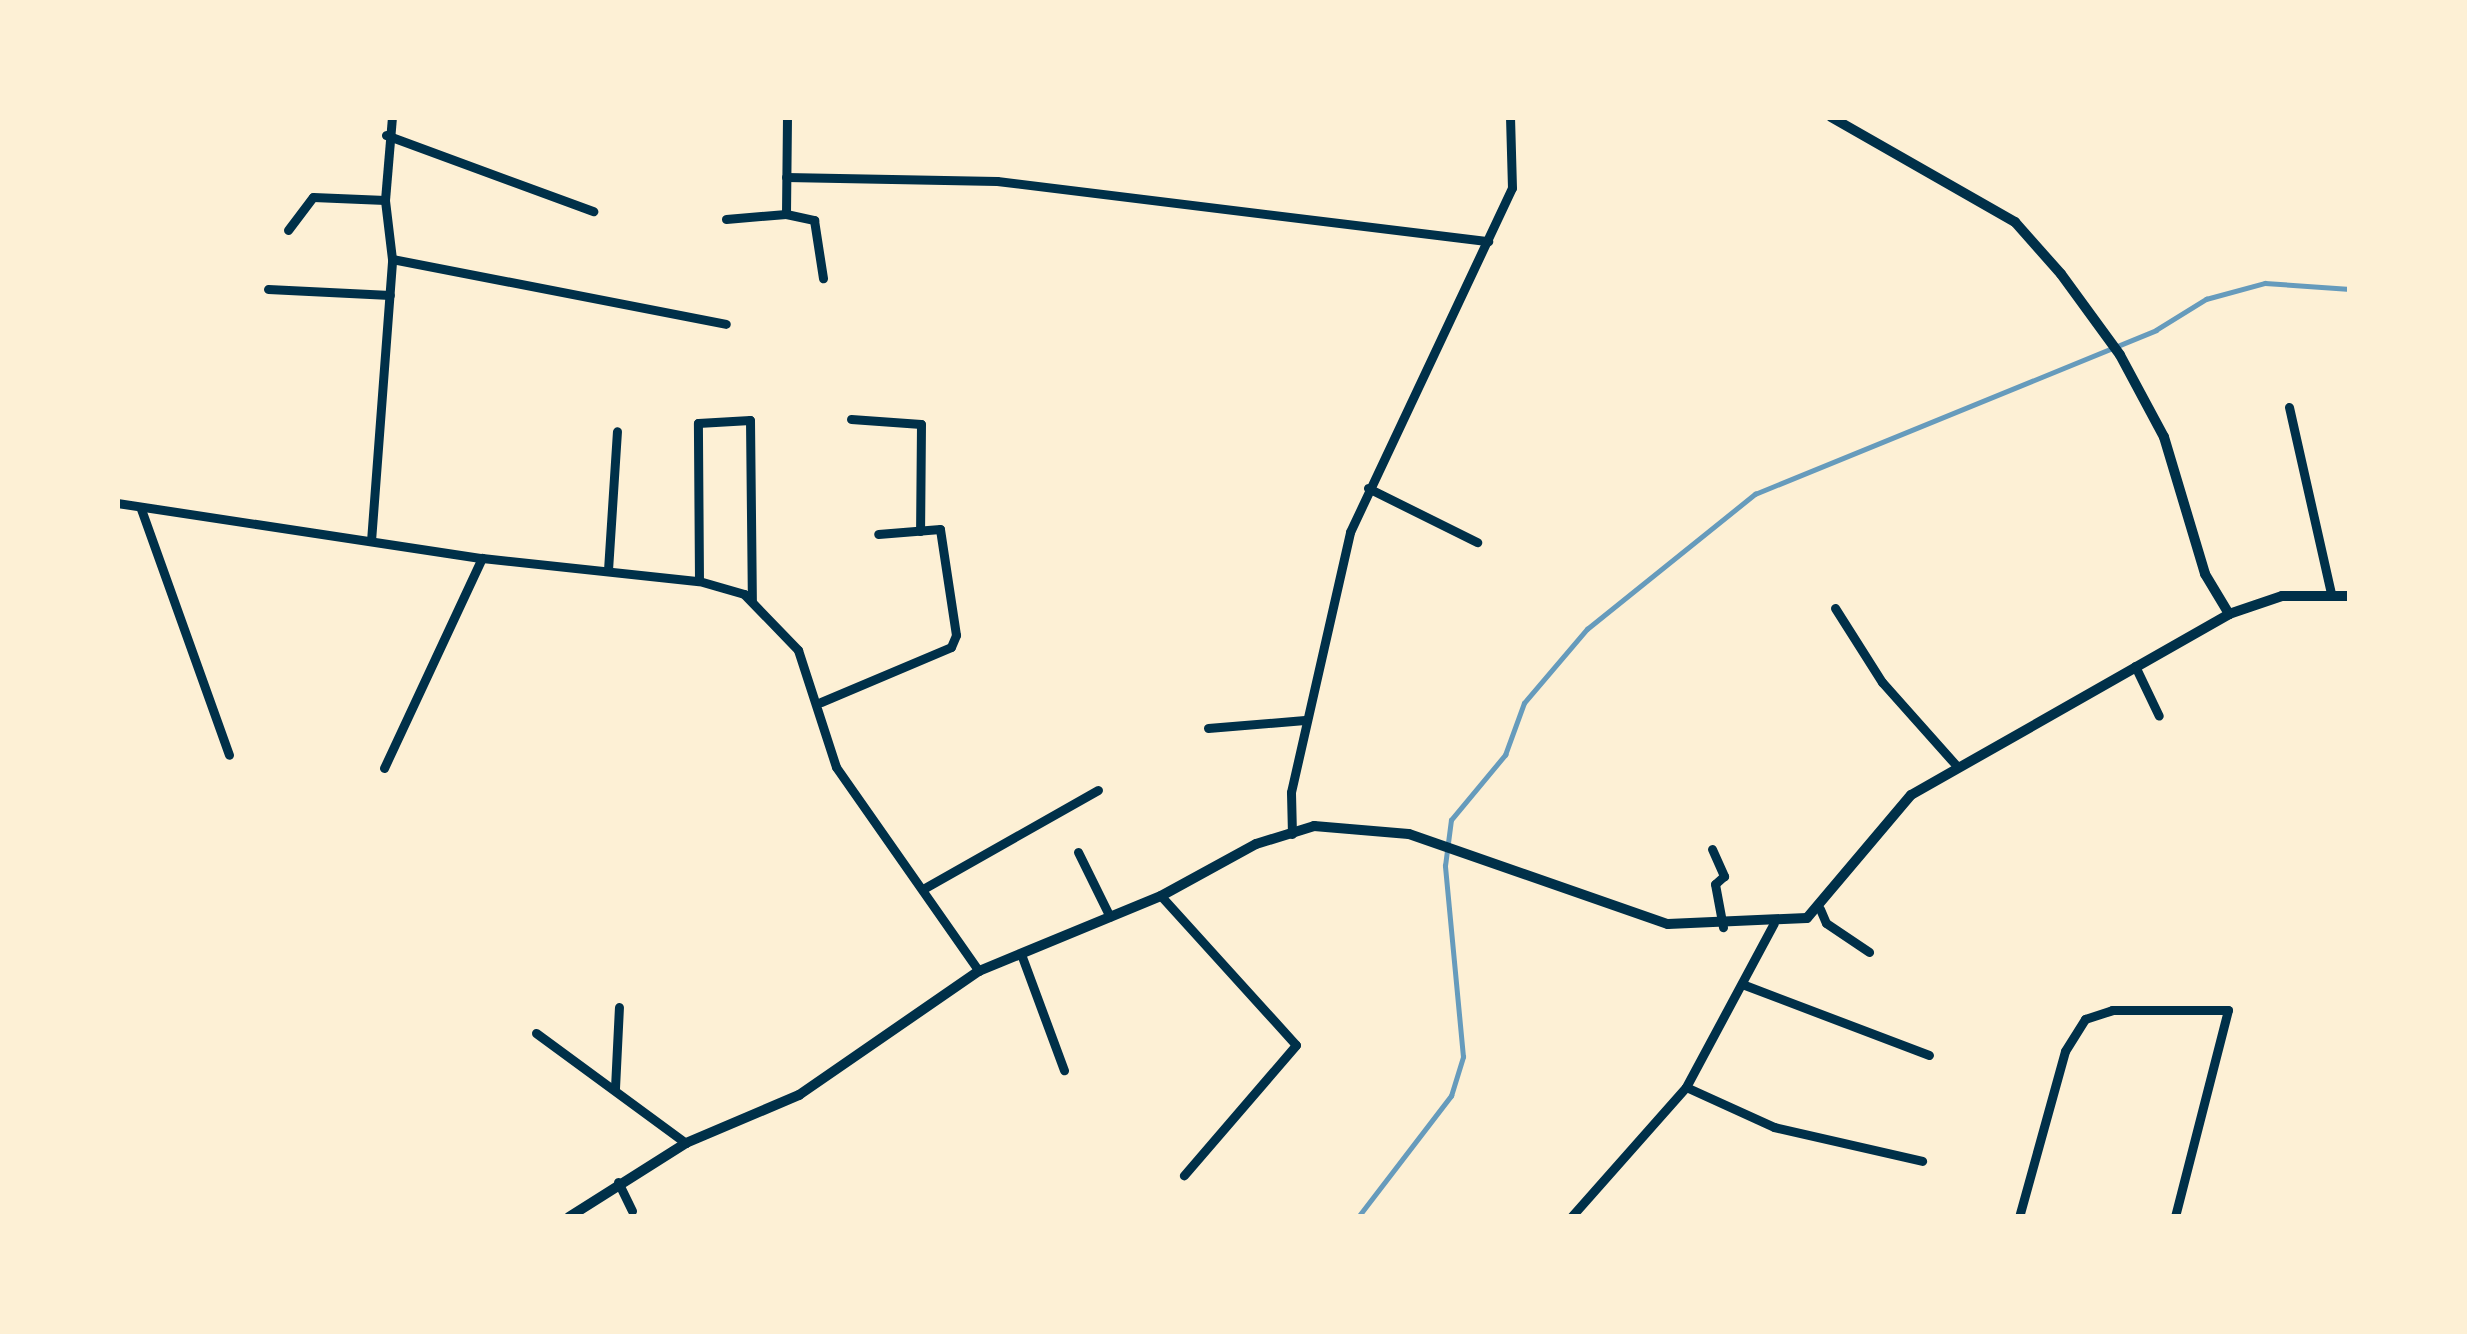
<!DOCTYPE html>
<html>
<head>
<meta charset="utf-8">
<style>
	body { margin:0 }
	#map { position:relative; width:2467px; height:1334px; overflow:hidden; background:#fdf0d5; font-family:"Work Sans",sans-serif }
	div>[style] { position:absolute }
	.stream>* { height:4.5px; margin:-2.25px; padding:0 2.25px; transform-origin:2.25px; border-radius:2.25px; background:#669bbc }
	.minor>* { height:9px; margin:-4.5px; padding:0 4.5px; transform-origin:4.5px; border-radius:4.5px; background:#003049 }
	.tertiary>* { height:10px; margin:-5px; padding:0 5px; transform-origin:5px; border-radius:5px; background:#003049 }
	span { translate:-50% -50%; white-space:nowrap; text-align:center; line-height:1.15; -webkit-text-stroke:10px #fdf0d5; paint-order:stroke }
	.frame { position:absolute; inset:0; border:120px solid #fdf0d5; pointer-events:none }
</style>
</head>
<body>
<div id="map">
	<div class="stream">
		<i style="left:1358px;top:1217px;width:153px;rotate:-52.5deg"></i>
		<i style="left:1451px;top:1096px;width:41px;rotate:-72.9deg"></i>
		<i style="left:1463px;top:1057px;width:192px;rotate:-95.4deg"></i>
		<i style="left:1445px;top:866px;width:46px;rotate:-82.6deg"></i>
		<i style="left:1451px;top:820px;width:85px;rotate:-50.3deg"></i>
		<i style="left:1505px;top:755px;width:55px;rotate:-69.9deg"></i>
		<i style="left:1524px;top:703px;width:97px;rotate:-49.6deg"></i>
		<i style="left:1587px;top:629px;width:216px;rotate:-38.8deg"></i>
		<i style="left:1755px;top:494px;width:433px;rotate:-22.2deg"></i>
		<i style="left:2156px;top:330px;width:59px;rotate:-31.8deg"></i>
		<i style="left:2206px;top:299px;width:61px;rotate:-15.2deg"></i>
		<i style="left:2265px;top:283px;width:85px;rotate:4deg"></i>
	</div>
	<div class="minor">
		<i style="left:787px;top:117px;width:97px;rotate:90.6deg"></i>
		<i style="left:786px;top:214px;width:29px;rotate:12deg"></i>
		<i style="left:814px;top:220px;width:59px;rotate:81.2deg"></i>
		<i style="left:386px;top:135px;width:221px;rotate:20.2deg"></i>
		<i style="left:786px;top:177px;width:211px;rotate:1.1deg"></i>
		<i style="left:997px;top:181px;width:495px;rotate:7deg"></i>
		<i style="left:726px;top:219px;width:60px;rotate:-4.8deg"></i>
		<i style="left:288px;top:230px;width:41px;rotate:-52.9deg"></i>
		<i style="left:313px;top:197px;width:72px;rotate:2.4deg"></i>
		<i style="left:392px;top:259px;width:340px;rotate:11deg"></i>
		<i style="left:268px;top:289px;width:122px;rotate:2.8deg"></i>
		<i style="left:2289px;top:407px;width:192px;rotate:77.3deg"></i>
		<i style="left:851px;top:419px;width:70px;rotate:4.1deg"></i>
		<i style="left:921px;top:424px;width:107px;rotate:90.5deg"></i>
		<i style="left:1368px;top:488px;width:122px;rotate:26.4deg"></i>
		<i style="left:117px;top:503px;width:369px;rotate:8.6deg"></i>
		<i style="left:482px;top:558px;width:218px;rotate:6.1deg"></i>
		<i style="left:699px;top:581px;width:47px;rotate:16.1deg"></i>
		<i style="left:744px;top:594px;width:78px;rotate:46deg"></i>
		<i style="left:798px;top:650px;width:123px;rotate:72deg"></i>
		<i style="left:836px;top:767px;width:249px;rotate:55deg"></i>
		<i style="left:141px;top:509px;width:261px;rotate:70.3deg"></i>
		<i style="left:371px;top:541px;width:283px;rotate:-85.7deg"></i>
		<i style="left:392px;top:259px;width:59px;rotate:-96.8deg"></i>
		<i style="left:385px;top:200px;width:83px;rotate:-85.2deg"></i>
		<i style="left:608px;top:570px;width:139px;rotate:-86.3deg"></i>
		<i style="left:699px;top:581px;width:158px;rotate:-90.4deg"></i>
		<i style="left:698px;top:423px;width:52px;rotate:-3.3deg"></i>
		<i style="left:750px;top:420px;width:181px;rotate:89.4deg"></i>
		<i style="left:1835px;top:608px;width:88px;rotate:57.6deg"></i>
		<i style="left:1882px;top:682px;width:111px;rotate:48.3deg"></i>
		<i style="left:2135px;top:666px;width:55px;rotate:64.4deg"></i>
		<i style="left:821px;top:702px;width:141px;rotate:-22.9deg"></i>
		<i style="left:951px;top:647px;width:13px;rotate:-67deg"></i>
		<i style="left:956px;top:635px;width:107px;rotate:-98.6deg"></i>
		<i style="left:940px;top:529px;width:62px;rotate:175.4deg"></i>
		<i style="left:1208px;top:728px;width:97px;rotate:-4.7deg"></i>
		<i style="left:384px;top:768px;width:232px;rotate:-65deg"></i>
		<i style="left:1292px;top:834px;width:42px;rotate:-91.4deg"></i>
		<i style="left:1291px;top:792px;width:267px;rotate:-77.2deg"></i>
		<i style="left:1350px;top:532px;width:380px;rotate:-64.8deg"></i>
		<i style="left:1512px;top:188px;width:71px;rotate:-91.6deg"></i>
		<i style="left:1712px;top:849px;width:30px;rotate:66deg"></i>
		<i style="left:1724px;top:876px;width:12px;rotate:138deg"></i>
		<i style="left:1715px;top:884px;width:44px;rotate:79.5deg"></i>
		<i style="left:1078px;top:852px;width:72px;rotate:63.8deg"></i>
		<i style="left:923px;top:889px;width:201px;rotate:-29.5deg"></i>
		<i style="left:1161px;top:896px;width:201px;rotate:47.8deg"></i>
		<i style="left:1296px;top:1045px;width:172px;rotate:130.7deg"></i>
		<i style="left:1820px;top:909px;width:15px;rotate:67deg"></i>
		<i style="left:1826px;top:923px;width:52px;rotate:34deg"></i>
		<i style="left:1021px;top:954px;width:124px;rotate:69.7deg"></i>
		<i style="left:1742px;top:984px;width:200px;rotate:20.8deg"></i>
		<i style="left:536px;top:1033px;width:186px;rotate:36.3deg"></i>
		<i style="left:1686px;top:1087px;width:97px;rotate:24.4deg"></i>
		<i style="left:1774px;top:1127px;width:152px;rotate:12.9deg"></i>
		<i style="left:615px;top:1088px;width:81px;rotate:-87.2deg"></i>
		<i style="left:618px;top:1182px;width:32px;rotate:64deg"></i>
		<i style="left:1571px;top:1217px;width:174px;rotate:-48.5deg"></i>
		<i style="left:1686px;top:1087px;width:186px;rotate:-61.8deg"></i>
		<i style="left:2019px;top:1217px;width:172px;rotate:-74.5deg"></i>
		<i style="left:2065px;top:1051px;width:38px;rotate:-58deg"></i>
		<i style="left:2085px;top:1019px;width:28px;rotate:-18deg"></i>
		<i style="left:2112px;top:1010px;width:116px"></i>
		<i style="left:2228px;top:1010px;width:214px;rotate:104.4deg"></i>
	</div>
	<div class="tertiary">
		<i style="left:1831px;top:117px;width:212px;rotate:29.7deg"></i>
		<i style="left:2015px;top:222px;width:69px;rotate:48.5deg"></i>
		<i style="left:2061px;top:274px;width:100px;rotate:53.9deg"></i>
		<i style="left:2120px;top:355px;width:93px;rotate:61.8deg"></i>
		<i style="left:2164px;top:437px;width:143px;rotate:73.3deg"></i>
		<i style="left:2205px;top:574px;width:47px;rotate:59deg"></i>
		<i style="left:2229px;top:614px;width:56px;rotate:-18.8deg"></i>
		<i style="left:2282px;top:596px;width:68px"></i>
		<i style="left:569px;top:1217px;width:138px;rotate:-32.3deg"></i>
		<i style="left:686px;top:1143px;width:123px;rotate:-23deg"></i>
		<i style="left:799px;top:1095px;width:219px;rotate:-34.6deg"></i>
		<i style="left:979px;top:971px;width:197px;rotate:-22.4deg"></i>
		<i style="left:1161px;top:896px;width:108px;rotate:-28.7deg"></i>
		<i style="left:1256px;top:844px;width:61px;rotate:-17.2deg"></i>
		<i style="left:1314px;top:826px;width:95px;rotate:4.8deg"></i>
		<i style="left:1409px;top:834px;width:274px;rotate:19.2deg"></i>
		<i style="left:1668px;top:924px;width:139px;rotate:-2.5deg"></i>
		<i style="left:1807px;top:918px;width:161px;rotate:-49.8deg"></i>
		<i style="left:1911px;top:795px;width:366px;rotate:-29.6deg"></i>
	</div>
	<div class="frame"></div>
</div>
</body>
</html>
